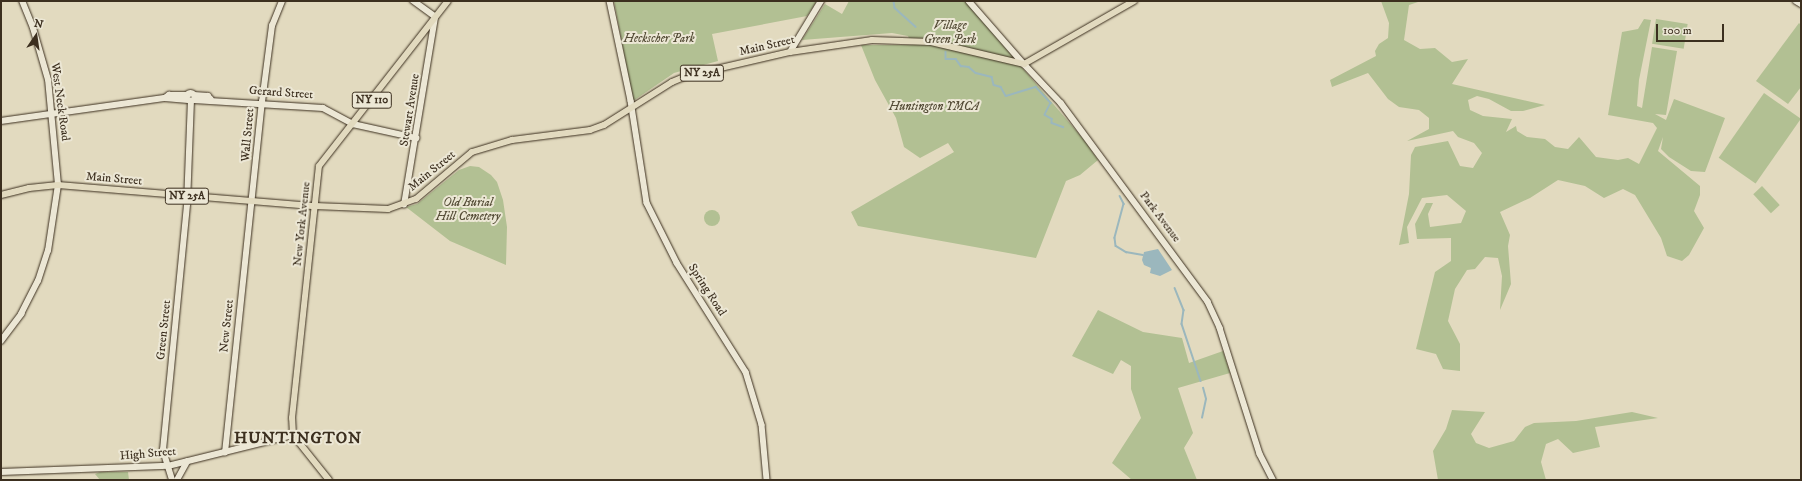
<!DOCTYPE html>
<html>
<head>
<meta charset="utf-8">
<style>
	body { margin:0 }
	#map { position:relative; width:1802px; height:481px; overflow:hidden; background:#e2dabf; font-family:"IM FELL DW Pica",serif }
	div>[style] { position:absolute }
	.green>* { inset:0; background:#b2c093; transform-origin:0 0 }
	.round { border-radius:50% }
	.water>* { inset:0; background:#9bb7bd }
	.stream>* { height:1.5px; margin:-0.75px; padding:0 0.75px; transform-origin:0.75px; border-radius:0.75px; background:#9bb7bd }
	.roads { filter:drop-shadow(0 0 1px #3c2f1f) drop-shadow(0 0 1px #3c2f1f) }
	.secondary>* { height:5.5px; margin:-2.75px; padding:0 2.75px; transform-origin:2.75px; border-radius:2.75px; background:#ece7d5 }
	.secondary>.ring { margin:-2.75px; padding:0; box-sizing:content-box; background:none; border:5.5px solid #ece7d5; border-radius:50% }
	.primary>* { height:6px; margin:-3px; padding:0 3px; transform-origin:3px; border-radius:3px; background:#e2dabf }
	span { translate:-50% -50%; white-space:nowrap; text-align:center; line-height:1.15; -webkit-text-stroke:4px #ece7d5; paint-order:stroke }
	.shield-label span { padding:1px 3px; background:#ece7d5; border:1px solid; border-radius:3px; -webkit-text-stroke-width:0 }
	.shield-label { font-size:11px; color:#3c2f1f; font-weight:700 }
	.park-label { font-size:12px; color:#544c36; font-style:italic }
	.street-label { font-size:12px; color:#3c2f1f }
	.district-label { font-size:16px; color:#3c2f1f; font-weight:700; letter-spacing:1px }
	.frame { position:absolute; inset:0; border:2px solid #3c2f1f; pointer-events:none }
	.north { position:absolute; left:16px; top:16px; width:40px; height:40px; -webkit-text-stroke:3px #ece7d5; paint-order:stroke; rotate:13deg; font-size:11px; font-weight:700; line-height:16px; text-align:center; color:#3c2f1f }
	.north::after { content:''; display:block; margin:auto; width:14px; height:18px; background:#3c2f1f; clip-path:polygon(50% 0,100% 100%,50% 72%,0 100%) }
	.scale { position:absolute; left:1656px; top:24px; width:68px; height:18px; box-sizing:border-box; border:2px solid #3c2f1f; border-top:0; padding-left:5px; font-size:12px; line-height:14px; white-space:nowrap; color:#3c2f1f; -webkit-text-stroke:3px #ece7d5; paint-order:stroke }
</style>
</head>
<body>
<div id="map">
	<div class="green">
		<i style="clip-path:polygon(614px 1px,817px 1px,807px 16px,712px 34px,718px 61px,674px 73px,633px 101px)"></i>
		<i style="clip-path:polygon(849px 1px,965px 1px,1085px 141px,1098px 160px,1080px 175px,1066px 181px,1036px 258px,858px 226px,851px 212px,954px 152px,948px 143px,920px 158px,904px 147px,896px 118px,875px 80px,861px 45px,912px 45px,908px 36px,892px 33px,802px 40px,825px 4px,842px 14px)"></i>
		<i style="clip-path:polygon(1381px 1px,1421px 1px,1409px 5px,1404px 40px,1420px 49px,1435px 48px,1452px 62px,1468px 59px,1452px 84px,1545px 105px,1523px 111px,1511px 111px,1489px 99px,1477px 96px,1468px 100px,1470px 110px,1483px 116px,1512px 119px,1506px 132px,1516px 126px,1517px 131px,1527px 137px,1545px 139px,1555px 147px,1568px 149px,1579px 137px,1596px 157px,1618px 160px,1628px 158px,1639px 164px,1657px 128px,1653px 123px,1608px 115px,1622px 32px,1638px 29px,1644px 19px,1651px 20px,1639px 80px,1637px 106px,1642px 108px,1652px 47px,1677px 51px,1666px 115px,1655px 114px,1666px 120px,1674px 99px,1725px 118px,1705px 172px,1691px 171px,1669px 157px,1661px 149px,1663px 137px,1658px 151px,1700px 186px,1700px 195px,1694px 211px,1704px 228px,1689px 255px,1682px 261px,1667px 256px,1661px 238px,1635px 195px,1623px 189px,1604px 198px,1585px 186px,1558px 180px,1530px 198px,1500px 212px,1510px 235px,1508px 246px,1511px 284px,1500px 310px,1502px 276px,1498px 258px,1485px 257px,1475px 269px,1467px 270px,1455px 289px,1448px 321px,1460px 344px,1460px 371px,1443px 369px,1436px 354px,1416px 349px,1435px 272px,1451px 261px,1451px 238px,1417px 239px,1415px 224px,1426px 203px,1433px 203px,1428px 214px,1430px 227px,1461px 223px,1466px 211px,1447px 195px,1422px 198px,1407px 227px,1409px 243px,1399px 245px,1409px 194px,1411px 155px,1415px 147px,1448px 141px,1460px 166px,1473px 168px,1482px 153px,1474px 143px,1458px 137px,1453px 131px,1407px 141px,1429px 129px,1429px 118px,1419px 110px,1399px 107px,1388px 99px,1368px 73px,1332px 87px,1330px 80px,1376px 56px,1375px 51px,1379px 44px,1388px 38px,1389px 23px)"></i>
		<i style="left:1656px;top:19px;width:32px;height:25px;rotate:9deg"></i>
		<i style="clip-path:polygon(1799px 23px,1801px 25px,1801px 87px,1788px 104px,1756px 81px)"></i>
		<i style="left:1764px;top:93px;width:45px;height:79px;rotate:35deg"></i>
		<i style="clip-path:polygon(470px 166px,479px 167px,491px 175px,497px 182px,503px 200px,507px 227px,506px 265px,450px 241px,406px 207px,417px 204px,459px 170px)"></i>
		<i style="left:1762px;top:186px;width:26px;height:12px;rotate:47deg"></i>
		<i class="round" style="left:704px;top:210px;width:16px;height:16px"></i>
		<i style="clip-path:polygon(1098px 310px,1143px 332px,1182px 338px,1189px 363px,1223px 351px,1230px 373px,1178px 388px,1193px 433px,1184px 448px,1197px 480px,1132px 480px,1112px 463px,1141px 418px,1131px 389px,1131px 366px,1121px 360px,1113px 374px,1072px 356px)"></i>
		<i style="clip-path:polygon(1452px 410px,1485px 412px,1471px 434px,1476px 443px,1489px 448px,1514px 441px,1525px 427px,1534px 423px,1576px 421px,1632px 412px,1658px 418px,1595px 427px,1600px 447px,1573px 453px,1558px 439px,1546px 444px,1541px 462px,1546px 480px,1438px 480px,1433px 451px,1446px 429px)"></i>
		<i style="clip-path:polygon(100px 472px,128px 472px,129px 480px,100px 480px,95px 474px)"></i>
	</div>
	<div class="water">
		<i style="clip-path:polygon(1158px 249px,1172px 270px,1160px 276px,1150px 273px,1151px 268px,1144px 265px,1142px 260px,1144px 252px)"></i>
	</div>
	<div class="stream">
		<i style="left:894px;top:1px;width:7px;rotate:82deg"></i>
		<i style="left:895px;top:8px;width:28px;rotate:42deg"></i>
		<i style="left:946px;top:52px;width:7px;rotate:90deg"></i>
		<i style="left:946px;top:59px;width:10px"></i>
		<i style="left:956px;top:59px;width:9px;rotate:54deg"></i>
		<i style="left:961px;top:66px;width:8px;rotate:7deg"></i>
		<i style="left:969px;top:67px;width:9px;rotate:41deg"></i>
		<i style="left:976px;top:73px;width:16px;rotate:14deg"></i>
		<i style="left:992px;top:77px;width:8px;rotate:76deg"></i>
		<i style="left:994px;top:85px;width:7px;rotate:16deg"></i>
		<i style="left:1001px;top:87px;width:10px;rotate:61deg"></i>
		<i style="left:1006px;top:96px;width:31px;rotate:-17deg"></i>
		<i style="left:1036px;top:87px;width:22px;rotate:47deg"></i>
		<i style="left:1051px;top:103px;width:13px;rotate:117deg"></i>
		<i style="left:1045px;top:115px;width:8px;rotate:30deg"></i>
		<i style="left:1052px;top:119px;width:4px;rotate:90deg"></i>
		<i style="left:1052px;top:123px;width:12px;rotate:20deg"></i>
		<i style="left:1120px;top:196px;width:9px;rotate:63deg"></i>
		<i style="left:1124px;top:204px;width:35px;rotate:105deg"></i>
		<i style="left:1115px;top:238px;width:8px;rotate:83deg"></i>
		<i style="left:1116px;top:246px;width:12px;rotate:31deg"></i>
		<i style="left:1126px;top:252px;width:17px;rotate:10deg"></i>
		<i style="left:1175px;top:288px;width:24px;rotate:68deg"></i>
		<i style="left:1184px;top:310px;width:14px;rotate:98deg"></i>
		<i style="left:1182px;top:324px;width:60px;rotate:71.6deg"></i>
		<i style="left:1202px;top:418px;width:19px;rotate:-78deg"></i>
		<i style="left:1206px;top:399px;width:11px;rotate:-105deg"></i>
	</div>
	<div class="roads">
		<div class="secondary">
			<i style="left:610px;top:1px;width:102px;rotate:78.1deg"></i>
			<i style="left:631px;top:101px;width:103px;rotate:81.1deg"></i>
			<i style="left:647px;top:203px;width:67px;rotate:63.4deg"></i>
			<i style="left:677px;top:263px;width:129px;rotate:57.7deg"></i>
			<i style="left:746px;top:372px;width:55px;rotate:73.2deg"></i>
			<i style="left:762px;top:425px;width:55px;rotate:84.8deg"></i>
			<i style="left:969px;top:1px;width:84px;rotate:48.9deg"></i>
			<i style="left:1024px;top:64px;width:54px;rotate:46.5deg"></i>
			<i style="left:1061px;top:103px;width:247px;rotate:53.5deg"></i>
			<i style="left:1208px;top:302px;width:29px;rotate:65deg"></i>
			<i style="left:1220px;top:328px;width:132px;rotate:72.4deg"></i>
			<i style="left:1260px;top:454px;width:29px;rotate:63deg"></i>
			<i style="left:1796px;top:1px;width:6px;rotate:31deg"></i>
			<i style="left:790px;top:52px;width:60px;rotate:-58.7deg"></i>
			<i class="ring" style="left:187px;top:93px;width:2.5px;height:2.5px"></i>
			<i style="left:194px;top:95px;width:14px;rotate:4deg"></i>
			<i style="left:208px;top:96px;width:4px;rotate:45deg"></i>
			<i style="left:165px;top:98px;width:5px;rotate:-37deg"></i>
			<i style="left:169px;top:95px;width:19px"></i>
			<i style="left:194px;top:100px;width:129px;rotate:3.5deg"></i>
			<i style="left:323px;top:108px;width:34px;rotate:28deg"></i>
			<i style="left:353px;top:124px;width:65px;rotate:12.5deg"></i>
			<i style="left:1px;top:121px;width:166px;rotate:-8deg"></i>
			<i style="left:165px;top:98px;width:23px;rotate:5deg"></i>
			<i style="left:404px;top:205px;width:191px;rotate:-80.6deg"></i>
			<i style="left:435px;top:17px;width:27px;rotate:-144deg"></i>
			<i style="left:1px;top:341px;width:34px;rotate:-53deg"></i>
			<i style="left:21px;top:314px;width:37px;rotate:-63deg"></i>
			<i style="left:38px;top:281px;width:32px;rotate:-72deg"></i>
			<i style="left:48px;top:251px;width:67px;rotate:-81.4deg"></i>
			<i style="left:58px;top:185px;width:105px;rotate:-95.4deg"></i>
			<i style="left:48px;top:80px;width:54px;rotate:-106.1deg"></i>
			<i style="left:33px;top:28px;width:29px;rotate:-112deg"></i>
			<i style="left:225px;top:453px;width:353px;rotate:-84deg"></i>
			<i style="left:262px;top:102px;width:77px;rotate:-82.5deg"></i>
			<i style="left:272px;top:26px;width:27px;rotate:-68deg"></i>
			<i style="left:1px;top:472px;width:167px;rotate:-2.1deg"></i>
			<i style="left:168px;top:466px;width:129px;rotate:-13.9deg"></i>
			<i style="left:172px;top:480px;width:31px;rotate:-107deg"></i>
			<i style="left:163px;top:450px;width:247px;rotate:-84.4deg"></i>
			<i style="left:187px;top:204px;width:103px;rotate:-87.8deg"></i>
			<i style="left:177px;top:480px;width:21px;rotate:-61deg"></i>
		</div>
		<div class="primary">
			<i style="left:1px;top:195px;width:29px;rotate:-14deg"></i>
			<i style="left:29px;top:188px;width:29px;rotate:-6deg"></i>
			<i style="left:58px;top:185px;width:258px;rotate:4.7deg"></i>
			<i style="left:315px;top:206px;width:73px;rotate:2.4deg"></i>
			<i style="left:388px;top:209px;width:30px;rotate:-20deg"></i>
			<i style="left:416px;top:199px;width:73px;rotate:-40deg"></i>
			<i style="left:472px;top:152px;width:42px;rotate:-16.7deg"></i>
			<i style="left:512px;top:140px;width:79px;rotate:-7.3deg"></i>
			<i style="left:590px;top:130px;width:15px;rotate:-20deg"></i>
			<i style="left:604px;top:125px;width:80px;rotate:-32.3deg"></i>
			<i style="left:672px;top:82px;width:15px;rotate:-23deg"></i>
			<i style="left:686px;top:76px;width:107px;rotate:-13deg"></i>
			<i style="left:790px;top:52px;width:83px;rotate:-8.3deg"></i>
			<i style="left:872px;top:40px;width:59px;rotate:1.9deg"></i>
			<i style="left:931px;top:42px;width:96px;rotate:13.3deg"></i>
			<i style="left:1024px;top:64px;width:127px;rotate:-29.8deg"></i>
			<i style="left:329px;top:480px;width:58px;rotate:-128.7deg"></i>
			<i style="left:293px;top:435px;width:17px;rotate:-93deg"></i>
			<i style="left:292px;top:418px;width:253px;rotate:-83.9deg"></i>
			<i style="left:319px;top:166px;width:209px;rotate:-52deg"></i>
		</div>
	</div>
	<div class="shield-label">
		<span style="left:702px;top:73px">NY 25A</span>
		<span style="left:372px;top:100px">NY 110</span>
		<span style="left:187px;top:196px">NY 25A</span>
	</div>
	<div class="park-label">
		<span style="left:950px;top:33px">Village<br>Green Park</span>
		<span style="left:659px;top:39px">Heckscher Park</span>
		<span style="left:934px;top:107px">Huntington YMCA</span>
		<span style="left:468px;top:210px">Old Burial<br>Hill Cemetery</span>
	</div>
	<div class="street-label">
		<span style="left:767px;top:46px;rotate:-13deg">Main Street</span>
		<span style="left:281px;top:93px;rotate:4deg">Gerard Street</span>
		<span style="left:60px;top:102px;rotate:82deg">West Neck Road</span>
		<span style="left:410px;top:110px;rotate:-81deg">Stewart Avenue</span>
		<span style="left:248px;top:135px;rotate:-85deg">Wall Street</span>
		<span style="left:432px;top:171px;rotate:-39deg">Main Street</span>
		<span style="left:114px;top:179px;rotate:5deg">Main Street</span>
		<span style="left:1160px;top:217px;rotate:53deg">Park Avenue</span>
		<span style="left:302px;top:224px;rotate:-84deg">New York Avenue</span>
		<span style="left:707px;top:290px;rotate:57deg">Spring Road</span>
		<span style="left:227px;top:326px;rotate:-84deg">New Street</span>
		<span style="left:164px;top:330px;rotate:-84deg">Green Street</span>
		<span style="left:148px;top:454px;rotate:-5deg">High Street</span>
	</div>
	<div class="district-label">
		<span style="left:298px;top:438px">HUNTINGTON</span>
	</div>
	<div class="frame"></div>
	<div class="north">N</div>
	<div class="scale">100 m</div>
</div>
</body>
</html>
